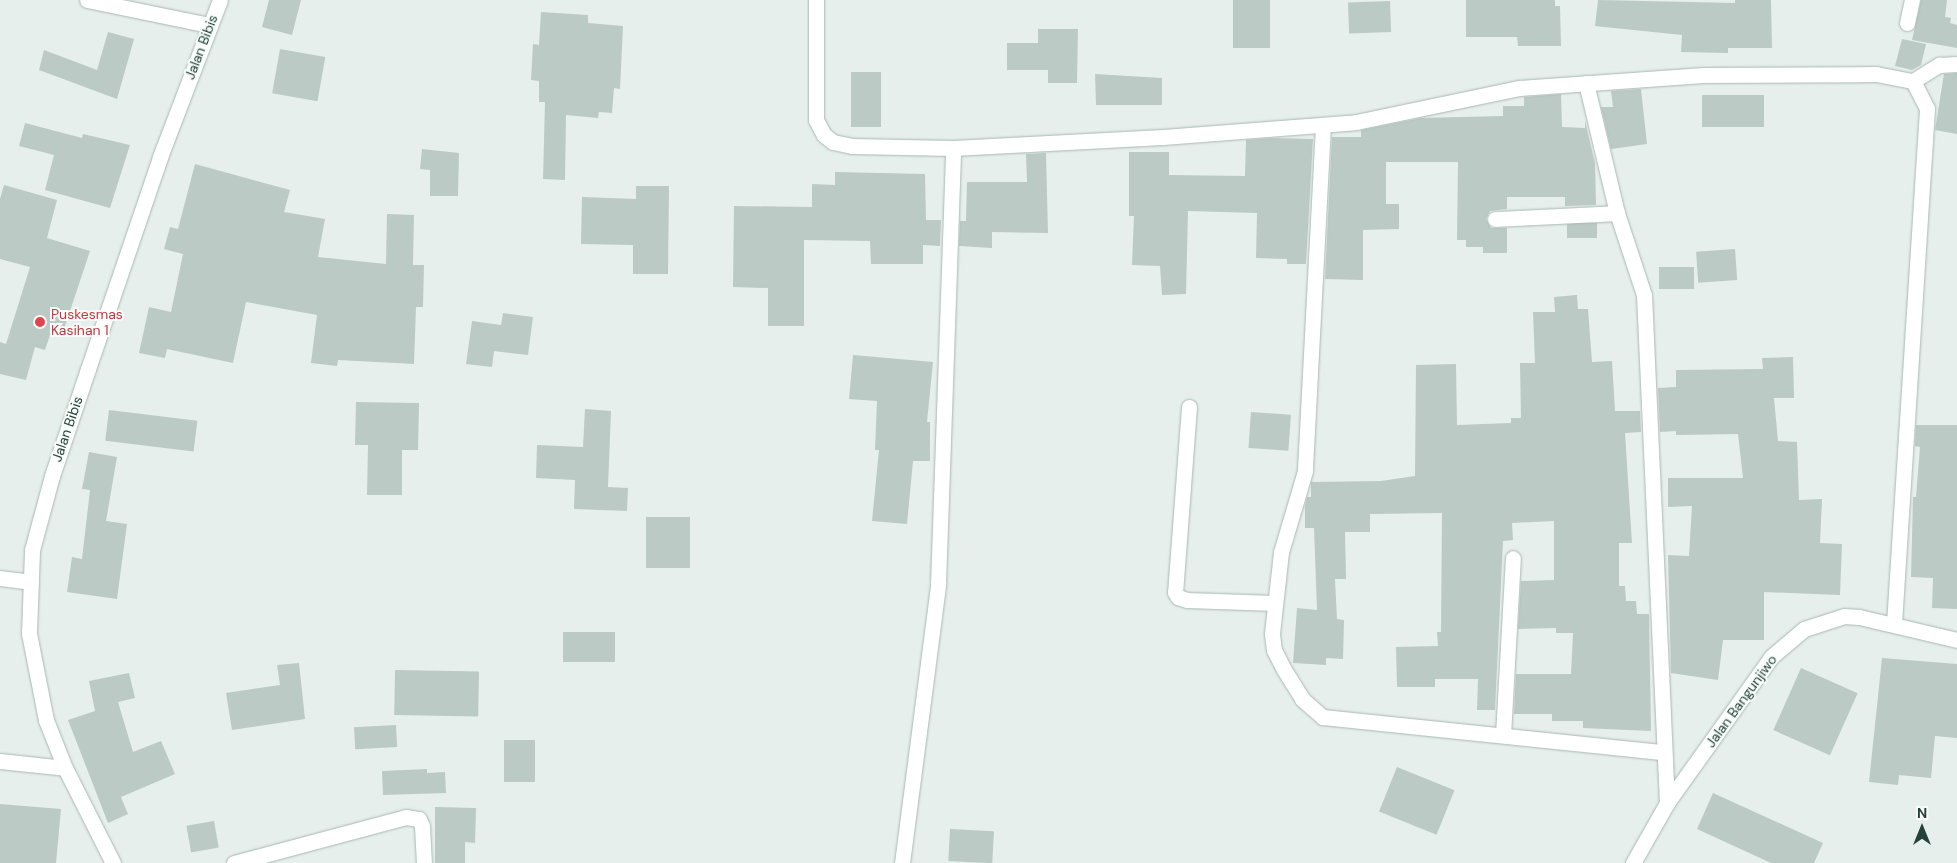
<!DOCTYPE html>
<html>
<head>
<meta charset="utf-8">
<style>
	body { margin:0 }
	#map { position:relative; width:1957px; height:863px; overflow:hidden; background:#e6efeb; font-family:"DM Sans",sans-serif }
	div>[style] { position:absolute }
	.building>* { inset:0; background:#bbcac4; transform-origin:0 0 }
	.roads { filter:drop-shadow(0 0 1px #a8b8b2) drop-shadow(0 0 1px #a8b8b2) }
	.street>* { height:15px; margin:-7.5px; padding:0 7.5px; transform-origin:7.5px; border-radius:7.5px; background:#fff }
	.secondary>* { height:15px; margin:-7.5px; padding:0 7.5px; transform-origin:7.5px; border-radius:7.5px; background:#fff }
	.dots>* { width:14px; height:14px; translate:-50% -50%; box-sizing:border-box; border:2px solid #f7fbf9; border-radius:50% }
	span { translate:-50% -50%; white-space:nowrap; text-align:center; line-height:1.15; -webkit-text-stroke:4px #f7fbf9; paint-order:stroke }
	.street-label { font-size:14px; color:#24423a }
	.health-label { font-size:14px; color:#be3a42 }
	.left { translate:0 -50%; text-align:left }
	.north { position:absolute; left:1897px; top:803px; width:50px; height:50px; -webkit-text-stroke:4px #f7fbf9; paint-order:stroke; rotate:0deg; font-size:14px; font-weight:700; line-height:20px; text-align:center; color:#24423a }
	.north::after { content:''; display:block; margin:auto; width:18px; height:22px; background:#24423a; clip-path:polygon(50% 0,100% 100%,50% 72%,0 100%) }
</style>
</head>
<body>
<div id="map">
	<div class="building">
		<i style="clip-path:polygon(269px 0,301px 0,292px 35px,262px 27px)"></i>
		<i style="left:1233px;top:0;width:37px;height:48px"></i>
		<i style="clip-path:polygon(1466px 0,1555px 0,1555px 6px,1560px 6px,1561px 46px,1518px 46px,1517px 37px,1466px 37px)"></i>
		<i style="clip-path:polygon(1598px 0,1735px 3px,1735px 0,1771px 0,1772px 48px,1728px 48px,1728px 53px,1681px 52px,1682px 35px,1595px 26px)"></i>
		<i style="clip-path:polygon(1921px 0,1947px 0,1945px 17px,1951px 18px,1950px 23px,1957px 25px,1957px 48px,1912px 40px)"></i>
		<i style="left:1390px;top:1px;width:31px;height:42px;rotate:88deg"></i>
		<i style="clip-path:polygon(541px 12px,588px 15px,588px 23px,623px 26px,620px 89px,614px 88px,612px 113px,599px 112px,598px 118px,566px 115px,565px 180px,543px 179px,545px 102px,539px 102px,539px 81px,531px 80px,533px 44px,539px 45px)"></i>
		<i style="clip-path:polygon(1038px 29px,1078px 29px,1077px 83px,1048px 83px,1048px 70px,1007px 70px,1007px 43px,1038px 43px)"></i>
		<i style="clip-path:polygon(108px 32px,134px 39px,117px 99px,39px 70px,44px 50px,97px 70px)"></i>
		<i style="clip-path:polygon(1902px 39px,1926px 44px,1921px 65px,1912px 70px,1895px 66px)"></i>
		<i style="left:280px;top:49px;width:46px;height:45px;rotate:10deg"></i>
		<i style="left:851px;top:72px;width:30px;height:55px"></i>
		<i style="clip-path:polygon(1957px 73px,1957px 134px,1935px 130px,1944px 74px)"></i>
		<i style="clip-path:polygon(1095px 74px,1162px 78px,1162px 105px,1096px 105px)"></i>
		<i style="clip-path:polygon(1641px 89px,1647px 144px,1611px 149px,1601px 107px,1613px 107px,1611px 91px)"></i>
		<i style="clip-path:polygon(1561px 94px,1562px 127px,1585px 128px,1585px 121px,1595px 163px,1596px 205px,1565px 206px,1565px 197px,1507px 197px,1507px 209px,1490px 211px,1486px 219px,1491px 228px,1507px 228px,1507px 253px,1483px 253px,1483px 247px,1466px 247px,1466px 240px,1457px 240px,1458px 162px,1386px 162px,1386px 204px,1399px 204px,1399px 229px,1363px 230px,1363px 280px,1325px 279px,1332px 137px,1361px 137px,1361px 130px,1421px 118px,1503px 116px,1503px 106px,1524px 106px,1524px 97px)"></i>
		<i style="left:1702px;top:95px;width:62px;height:32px"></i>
		<i style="clip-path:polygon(25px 123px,82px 138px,83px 134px,130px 145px,110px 208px,45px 190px,54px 155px,19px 146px)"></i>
		<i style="clip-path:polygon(1272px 138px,1313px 139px,1306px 264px,1287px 264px,1287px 259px,1256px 258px,1257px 213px,1188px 211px,1186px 294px,1162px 295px,1160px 266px,1132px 265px,1134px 216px,1129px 216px,1129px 152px,1169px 152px,1169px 175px,1245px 176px,1246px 140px)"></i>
		<i style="clip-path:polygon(422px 149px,459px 153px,458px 196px,430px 196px,430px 170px,420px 169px)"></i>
		<i style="clip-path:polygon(1046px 153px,1048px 233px,992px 232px,992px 248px,959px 246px,960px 221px,966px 221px,967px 182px,1027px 182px,1026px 154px)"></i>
		<i style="clip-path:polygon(195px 164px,290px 190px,284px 212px,325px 219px,318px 257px,386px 264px,387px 214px,414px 215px,413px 265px,424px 265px,423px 307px,416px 307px,414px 364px,338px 360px,337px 366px,311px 363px,317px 315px,246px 302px,233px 363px,167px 349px,165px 358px,139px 353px,149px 307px,171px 312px,183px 254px,164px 249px,170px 227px,178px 229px)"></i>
		<i style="clip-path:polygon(835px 172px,925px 174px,926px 220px,941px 220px,940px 246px,923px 245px,923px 264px,871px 264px,870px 241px,804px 240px,804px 326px,768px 326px,768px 288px,733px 287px,734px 206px,812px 207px,812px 184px,835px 185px)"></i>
		<i style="clip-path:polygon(4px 185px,57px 200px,47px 238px,90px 251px,63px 332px,52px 329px,45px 350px,35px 347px,26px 380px,0 374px,0 342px,6px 344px,30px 267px,0 259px,0 199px)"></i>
		<i style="clip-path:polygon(636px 186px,669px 186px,668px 274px,633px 274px,633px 245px,581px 244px,582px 197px,636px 199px)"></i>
		<i style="left:1597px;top:223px;width:15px;height:30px;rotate:90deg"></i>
		<i style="left:1735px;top:249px;width:31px;height:39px;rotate:86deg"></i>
		<i style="left:1659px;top:267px;width:35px;height:22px"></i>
		<i style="clip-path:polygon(1577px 295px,1578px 309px,1588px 309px,1592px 362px,1612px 361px,1615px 411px,1640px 411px,1641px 432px,1625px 433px,1632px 543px,1619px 543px,1619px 586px,1625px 586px,1626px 601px,1636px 601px,1637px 614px,1649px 614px,1651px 731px,1583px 728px,1583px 721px,1552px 721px,1552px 714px,1514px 714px,1516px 674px,1571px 674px,1573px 633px,1556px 633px,1556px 628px,1518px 629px,1521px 581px,1554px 580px,1554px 521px,1512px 523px,1513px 540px,1503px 541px,1495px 710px,1477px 710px,1478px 679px,1435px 679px,1435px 687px,1397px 687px,1396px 647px,1438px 646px,1437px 632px,1441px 632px,1442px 513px,1370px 514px,1370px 532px,1345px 532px,1346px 579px,1335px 579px,1337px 619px,1344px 620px,1343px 659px,1326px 658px,1326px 665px,1293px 663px,1297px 608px,1317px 610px,1314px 528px,1305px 528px,1305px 506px,1307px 497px,1311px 497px,1311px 482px,1381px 481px,1415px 476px,1416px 365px,1456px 364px,1457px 425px,1511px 423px,1511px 418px,1521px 418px,1520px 363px,1535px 363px,1533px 312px,1555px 312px,1554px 297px)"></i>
		<i style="clip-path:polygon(503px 313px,533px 317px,528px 355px,494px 351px,492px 367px,466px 364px,472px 321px,501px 325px)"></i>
		<i style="clip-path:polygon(853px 355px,933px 362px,927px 422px,930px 422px,930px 461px,913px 461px,907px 524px,872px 521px,879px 450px,875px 450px,877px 401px,849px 399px)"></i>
		<i style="clip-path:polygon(1793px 357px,1794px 398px,1774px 398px,1778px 441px,1797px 442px,1799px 500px,1822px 499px,1820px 543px,1842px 544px,1840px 595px,1764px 592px,1764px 640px,1723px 640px,1718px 680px,1671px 673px,1668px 555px,1689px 556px,1692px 506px,1668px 507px,1668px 478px,1743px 478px,1738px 434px,1676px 435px,1676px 431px,1660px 432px,1658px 388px,1676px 387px,1676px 370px,1763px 369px,1762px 358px)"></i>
		<i style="clip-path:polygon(356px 402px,419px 403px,418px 450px,402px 450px,402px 495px,367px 495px,368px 445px,355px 445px)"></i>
		<i style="clip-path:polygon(585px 409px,611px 411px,608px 487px,628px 488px,627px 511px,574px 509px,575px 480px,536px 478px,537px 445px,583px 447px)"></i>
		<i style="left:109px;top:410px;width:89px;height:31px;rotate:7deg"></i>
		<i style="left:1251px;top:412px;width:40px;height:36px;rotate:4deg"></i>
		<i style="clip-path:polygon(1916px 425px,1957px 425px,1957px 609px,1932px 608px,1933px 578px,1911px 577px,1913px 497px,1916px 497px,1920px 447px,1915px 446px)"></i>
		<i style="clip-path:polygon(89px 452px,117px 457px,106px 521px,127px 524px,117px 599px,67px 592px,72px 557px,82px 559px,90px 490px,82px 489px)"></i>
		<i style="left:646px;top:517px;width:44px;height:51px"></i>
		<i style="left:563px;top:632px;width:52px;height:30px"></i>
		<i style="clip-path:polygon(1882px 658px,1957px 664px,1957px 738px,1935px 736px,1931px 778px,1899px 775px,1898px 785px,1869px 782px)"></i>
		<i style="clip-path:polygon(299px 663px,305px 719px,232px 730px,226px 693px,280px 685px,277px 665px)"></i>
		<i style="left:1801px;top:668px;width:62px;height:68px;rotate:24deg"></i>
		<i style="left:395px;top:670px;width:84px;height:45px;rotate:1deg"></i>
		<i style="clip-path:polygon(129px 673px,135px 698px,118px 702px,133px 752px,161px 741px,175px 774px,121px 797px,128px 814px,108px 823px,68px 720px,95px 711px,89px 681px)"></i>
		<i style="left:396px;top:725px;width:22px;height:42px;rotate:87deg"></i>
		<i style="left:504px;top:740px;width:31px;height:42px"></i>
		<i style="left:1397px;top:767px;width:62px;height:48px;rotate:22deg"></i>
		<i style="clip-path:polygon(427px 769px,427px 773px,445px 772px,446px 793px,383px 795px,382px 771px)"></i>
		<i style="clip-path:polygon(1713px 793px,1823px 843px,1814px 863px,1771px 863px,1697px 829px)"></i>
		<i style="clip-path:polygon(0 804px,61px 809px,56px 863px,0 863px)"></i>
		<i style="clip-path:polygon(435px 807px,476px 808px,475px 843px,465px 842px,465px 863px,435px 863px)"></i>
		<i style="left:214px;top:821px;width:27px;height:28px;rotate:80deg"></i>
		<i style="left:950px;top:829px;width:44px;height:32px;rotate:3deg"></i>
	</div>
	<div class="roads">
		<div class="street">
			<i style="left:87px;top:0;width:125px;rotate:11.6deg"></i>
			<i style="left:816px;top:0;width:120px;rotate:90deg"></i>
			<i style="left:816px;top:120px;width:17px;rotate:62deg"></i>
			<i style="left:824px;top:135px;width:11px;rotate:38deg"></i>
			<i style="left:833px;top:142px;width:19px;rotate:12deg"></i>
			<i style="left:852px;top:146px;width:101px;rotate:1.1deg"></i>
			<i style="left:953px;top:148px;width:210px;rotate:-3deg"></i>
			<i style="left:1163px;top:137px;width:194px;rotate:-4.4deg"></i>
			<i style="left:1356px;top:122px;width:167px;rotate:-11.8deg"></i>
			<i style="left:1519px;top:88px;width:185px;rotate:-4deg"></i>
			<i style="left:1704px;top:75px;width:172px;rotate:-0.3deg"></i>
			<i style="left:1876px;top:74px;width:38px;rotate:11deg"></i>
			<i style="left:1913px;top:81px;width:31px;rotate:63deg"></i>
			<i style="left:1927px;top:109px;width:516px;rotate:93.67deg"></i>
			<i style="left:1907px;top:23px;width:24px;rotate:-78deg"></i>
			<i style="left:1913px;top:81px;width:31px;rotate:-32deg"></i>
			<i style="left:1939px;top:65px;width:18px;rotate:-3deg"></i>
			<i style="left:1586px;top:83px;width:134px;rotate:76.6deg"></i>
			<i style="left:1617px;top:213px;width:86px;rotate:71.8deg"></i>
			<i style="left:1644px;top:295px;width:509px;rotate:87.41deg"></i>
			<i style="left:1323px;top:125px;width:346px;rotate:93deg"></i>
			<i style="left:1305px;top:471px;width:84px;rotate:106.5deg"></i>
			<i style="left:1281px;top:552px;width:82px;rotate:96.3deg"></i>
			<i style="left:1272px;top:634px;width:16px;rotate:83deg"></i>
			<i style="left:1274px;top:650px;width:20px;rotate:63deg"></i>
			<i style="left:1283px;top:668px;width:36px;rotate:58deg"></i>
			<i style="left:1302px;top:699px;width:28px;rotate:41deg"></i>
			<i style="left:1323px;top:717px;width:342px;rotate:5.9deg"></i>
			<i style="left:1495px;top:219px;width:122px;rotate:-2.8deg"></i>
			<i style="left:1189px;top:407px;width:186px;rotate:94.3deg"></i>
			<i style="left:1175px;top:592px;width:6px;rotate:59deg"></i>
			<i style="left:1178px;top:597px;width:9px;rotate:18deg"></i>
			<i style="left:1187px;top:600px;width:88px;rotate:2deg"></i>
			<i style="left:0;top:578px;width:31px;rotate:7deg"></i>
			<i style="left:1503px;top:735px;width:177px;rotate:-86.8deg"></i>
			<i style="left:0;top:761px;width:65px;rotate:6.1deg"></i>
			<i style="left:234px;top:863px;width:178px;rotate:-15deg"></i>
			<i style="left:406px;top:817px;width:13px;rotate:9deg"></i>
			<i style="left:419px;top:819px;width:8px;rotate:67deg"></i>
			<i style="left:422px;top:826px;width:37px;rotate:87deg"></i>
			<i style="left:902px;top:863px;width:281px;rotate:-82.6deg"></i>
			<i style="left:938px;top:584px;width:436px;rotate:-88deg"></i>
		</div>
		<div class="secondary">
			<i style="left:113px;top:863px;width:106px;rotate:-116.8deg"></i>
			<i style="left:65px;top:768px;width:52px;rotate:-111.6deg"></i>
			<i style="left:46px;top:720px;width:89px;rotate:-101.1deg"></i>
			<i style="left:29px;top:633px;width:83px;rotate:-87.9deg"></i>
			<i style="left:32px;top:550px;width:77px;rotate:-74.9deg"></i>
			<i style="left:52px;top:476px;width:113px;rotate:-71.4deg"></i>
			<i style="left:88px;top:369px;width:224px;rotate:-71.2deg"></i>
			<i style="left:160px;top:157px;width:168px;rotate:-69.1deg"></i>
			<i style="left:1633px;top:863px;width:69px;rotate:-60.5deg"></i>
			<i style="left:1667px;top:803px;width:179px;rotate:-54.5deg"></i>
			<i style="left:1771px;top:657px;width:43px;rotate:-40.3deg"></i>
			<i style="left:1804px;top:629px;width:42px;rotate:-18deg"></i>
			<i style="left:1844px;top:616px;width:15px;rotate:4deg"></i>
			<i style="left:1859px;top:617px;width:101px;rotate:13.2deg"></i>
		</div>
	</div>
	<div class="dots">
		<i style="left:40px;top:322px;background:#e0444e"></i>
	</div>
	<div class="street-label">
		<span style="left:201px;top:47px;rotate:-69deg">Jalan Bibis</span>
		<span style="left:67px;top:429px;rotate:-71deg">Jalan Bibis</span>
		<span style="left:1741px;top:701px;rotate:-54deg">Jalan Bangunjiwo</span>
	</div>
	<div class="health-label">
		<span class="left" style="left:51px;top:322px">Puskesmas<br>Kasihan 1</span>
	</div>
	<div class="north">N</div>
</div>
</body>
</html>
